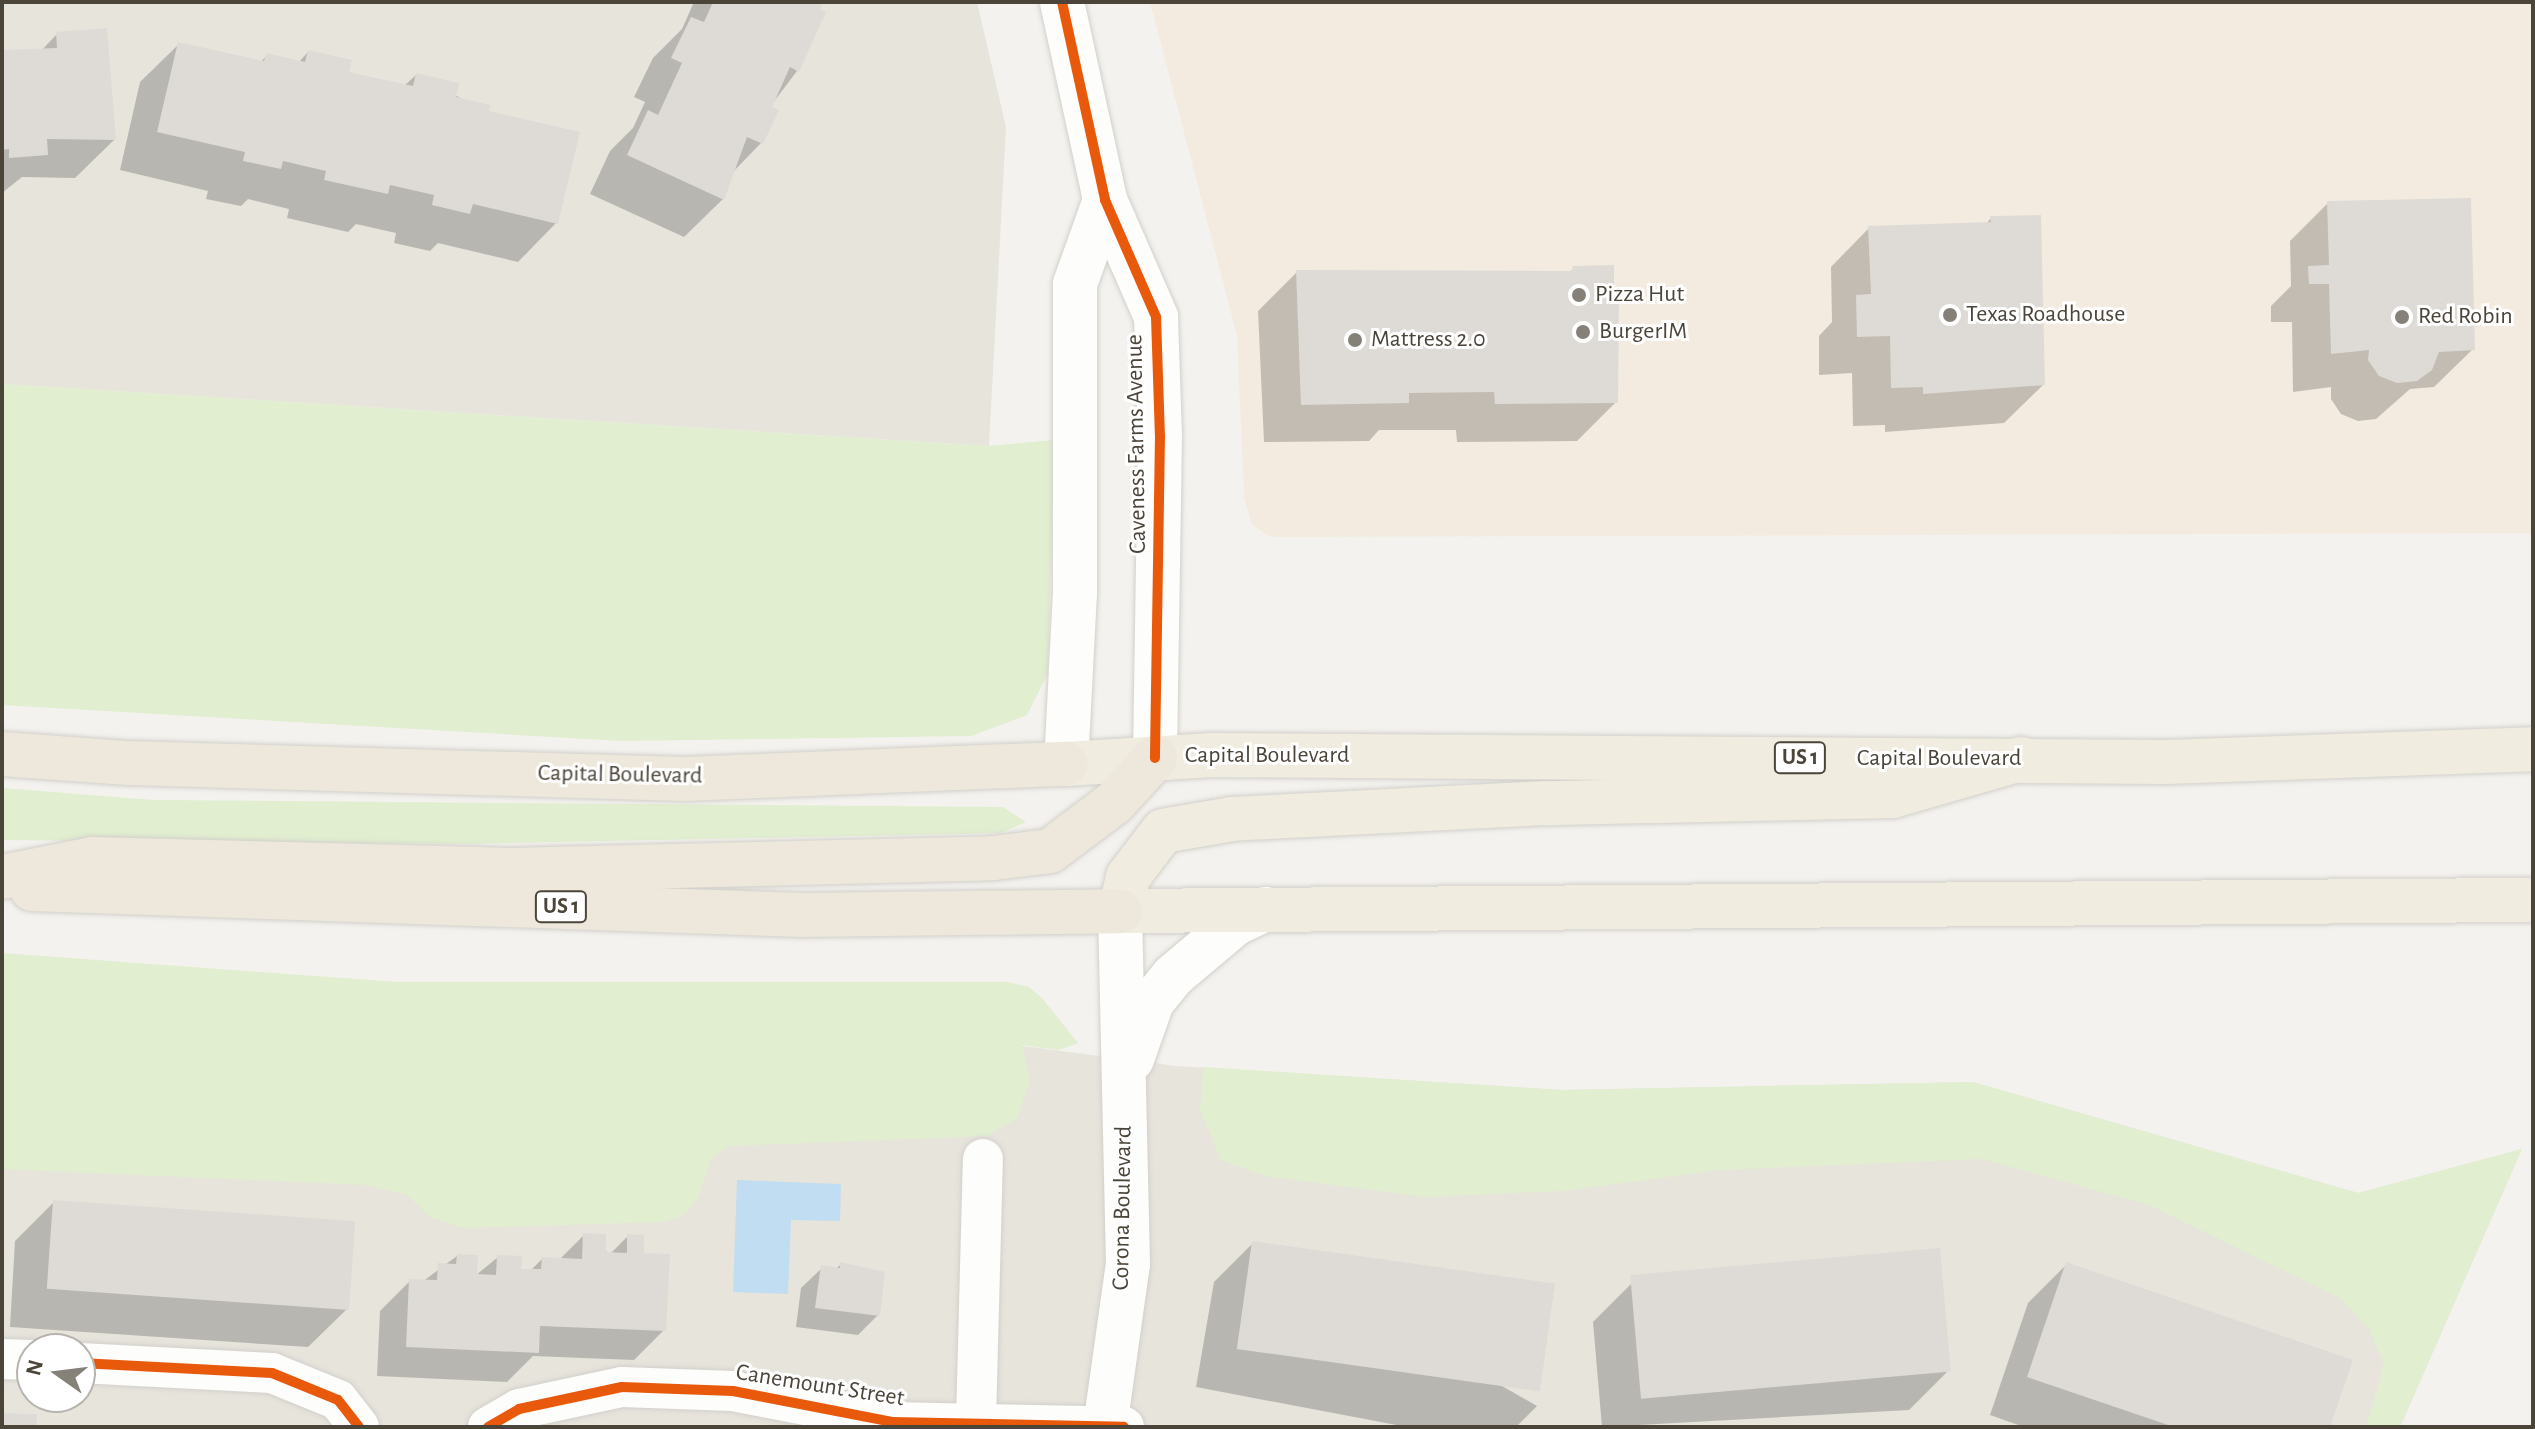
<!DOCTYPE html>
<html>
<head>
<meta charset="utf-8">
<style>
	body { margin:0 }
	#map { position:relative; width:2535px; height:1429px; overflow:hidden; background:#f4f2ee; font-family:"Alegreya Sans",sans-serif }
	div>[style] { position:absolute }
	.residential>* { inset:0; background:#e7e4dc }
	.commercial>* { inset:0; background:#f3ebdf }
	.green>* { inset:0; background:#e1eecf }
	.water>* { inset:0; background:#c0ddf1 }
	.shadow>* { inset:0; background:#0003 }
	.building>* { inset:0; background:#dedbd6; transform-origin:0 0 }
	.roads { filter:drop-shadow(0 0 2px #d2d0cb) drop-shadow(0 0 2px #d2d0cb) }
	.minor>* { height:40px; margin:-20px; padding:0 20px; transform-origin:20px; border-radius:20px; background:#fdfdfc }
	.tertiary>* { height:44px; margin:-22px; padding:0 22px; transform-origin:22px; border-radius:22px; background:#fdfdfc }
	.trunk>* { height:44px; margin:-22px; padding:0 22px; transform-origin:22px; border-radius:22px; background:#f0ece0 }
	.motorway>* { height:44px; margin:-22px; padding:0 22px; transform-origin:22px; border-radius:22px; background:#ede8db }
	.cycleway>* { height:10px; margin:-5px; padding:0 5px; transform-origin:5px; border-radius:5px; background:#e8590c }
	.dots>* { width:22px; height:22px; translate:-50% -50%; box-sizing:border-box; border:4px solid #fff; border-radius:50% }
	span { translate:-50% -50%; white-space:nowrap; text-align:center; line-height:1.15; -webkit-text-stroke:6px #fff; paint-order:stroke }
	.shield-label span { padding:2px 6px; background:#fff; border:2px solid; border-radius:6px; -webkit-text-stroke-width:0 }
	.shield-label { font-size:22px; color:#4b4439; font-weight:700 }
	.poi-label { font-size:24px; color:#4b4439 }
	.left { translate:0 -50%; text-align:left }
	.street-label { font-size:24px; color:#4b4439 }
	.frame { position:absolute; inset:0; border:4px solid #4b4439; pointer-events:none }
	.north { position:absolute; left:16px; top:1333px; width:80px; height:80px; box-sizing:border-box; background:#fff; border:2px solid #b7b4b0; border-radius:50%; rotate:284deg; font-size:22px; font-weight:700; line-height:32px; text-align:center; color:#4b4439 }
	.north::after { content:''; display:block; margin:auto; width:28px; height:36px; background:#868178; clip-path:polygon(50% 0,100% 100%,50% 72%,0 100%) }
</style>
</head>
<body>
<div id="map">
	<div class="residential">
		<i style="clip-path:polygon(2px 2px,977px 2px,1006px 127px,989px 446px,2px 384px)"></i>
		<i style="clip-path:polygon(evenodd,979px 1040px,1176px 1066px,1562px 1090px,1973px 1082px,2358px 1193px,2522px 1149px,2400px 1427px,2px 1427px,2px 1050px,979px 1040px,32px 1349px,80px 1349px,80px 1397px,32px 1397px,32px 1349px)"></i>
	</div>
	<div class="commercial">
		<i style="clip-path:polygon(1150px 2px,2533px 2px,2533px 533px,1271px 537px,1252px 525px,1244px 498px,1237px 336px)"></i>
	</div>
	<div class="green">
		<i style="clip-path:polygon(2px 384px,989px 446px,1054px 440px,1048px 673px,1027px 715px,971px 736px,622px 741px,2px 705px)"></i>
		<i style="clip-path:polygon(2px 788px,154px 800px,1003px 807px,1026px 822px,1001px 833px,465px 844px,2px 840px)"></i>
		<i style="clip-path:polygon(2px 953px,397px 982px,1008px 982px,1029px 987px,1042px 998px,1078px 1043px,1059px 1050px,1022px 1045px,1030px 1081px,1017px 1118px,987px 1136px,728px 1146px,712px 1158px,698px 1198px,684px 1215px,664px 1222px,463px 1228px,430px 1217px,407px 1195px,367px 1185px,2px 1169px)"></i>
		<i style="clip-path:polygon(1203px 1067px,1562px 1090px,1973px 1082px,2358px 1193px,2522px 1149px,2400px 1427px,2366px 1427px,2384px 1364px,2369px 1329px,2340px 1298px,2149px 1205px,1982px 1159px,1719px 1170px,1563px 1191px,1426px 1197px,1265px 1176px,1221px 1160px,1200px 1110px)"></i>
	</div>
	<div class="water">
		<i style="clip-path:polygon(737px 1180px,841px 1184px,840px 1221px,791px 1220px,788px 1294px,733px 1292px)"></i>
	</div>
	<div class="shadow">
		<i style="clip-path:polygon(694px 2px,821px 2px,797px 71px,769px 108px,762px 142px,733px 172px,723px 199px,684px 237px,590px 194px,610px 151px,633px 128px,645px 102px,634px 97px,653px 58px,682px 29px)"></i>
		<i style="clip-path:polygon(57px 34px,114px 140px,75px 178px,22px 177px,2px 193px,2px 53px,41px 51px)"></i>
		<i style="clip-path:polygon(179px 44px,260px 63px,267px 55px,298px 63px,308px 52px,346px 73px,404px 86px,416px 75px,487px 112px,556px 223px,518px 262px,438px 243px,430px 251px,394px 243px,396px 233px,356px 224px,348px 232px,287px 218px,289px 209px,248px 199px,241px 206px,206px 199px,208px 191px,120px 170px,140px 82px)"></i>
		<i style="clip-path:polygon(2328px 203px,2473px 349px,2434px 387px,2410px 389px,2376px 419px,2358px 421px,2341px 414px,2331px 399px,2331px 387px,2293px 392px,2292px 322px,2271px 322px,2271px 306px,2291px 286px,2290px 241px)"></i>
		<i style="clip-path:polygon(1991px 218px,2043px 385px,2004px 423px,1885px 432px,1885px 425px,1853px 426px,1852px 373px,1819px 375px,1819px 336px,1832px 322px,1831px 267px,1869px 228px,1985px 225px)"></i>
		<i style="clip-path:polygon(1574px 268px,1616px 402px,1577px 441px,1457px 442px,1456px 430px,1379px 430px,1369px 441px,1264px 442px,1258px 311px,1297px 272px,1569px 273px)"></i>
		<i style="clip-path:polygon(54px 1202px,347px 1309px,308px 1347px,10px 1327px,15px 1241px)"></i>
		<i style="clip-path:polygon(584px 1235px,610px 1254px,628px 1236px,664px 1330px,634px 1360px,533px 1356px,507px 1382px,377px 1376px,380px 1311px,410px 1281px,422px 1282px,457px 1256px,475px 1276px,498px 1257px,519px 1271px,530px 1271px,542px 1259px,559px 1260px)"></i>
		<i style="clip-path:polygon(1253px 1243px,1537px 1406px,1516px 1427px,1407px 1427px,1196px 1387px,1214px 1282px)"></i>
		<i style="clip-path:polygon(841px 1264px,878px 1315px,858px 1335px,796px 1327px,801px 1288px,822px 1268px,836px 1269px)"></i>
		<i style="clip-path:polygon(2067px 1264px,2328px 1427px,2024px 1427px,1990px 1415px,2028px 1303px)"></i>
		<i style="clip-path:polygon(1632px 1283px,1948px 1371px,1909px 1410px,1602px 1427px,1593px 1322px)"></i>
	</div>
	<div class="building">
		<i style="clip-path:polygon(713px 2px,823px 2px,820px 9px,826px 12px,799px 72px,790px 67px,772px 107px,779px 110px,763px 144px,747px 137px,724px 200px,627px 155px,648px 110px,658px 115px,682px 63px,671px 58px,691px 17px,704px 22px)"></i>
		<i style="clip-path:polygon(107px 28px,116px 140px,47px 139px,48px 155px,9px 158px,9px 149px,2px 150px,2px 50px,57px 48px,56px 32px)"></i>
		<i style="clip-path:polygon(178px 42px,264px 61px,266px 53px,305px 62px,308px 50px,352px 60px,349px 72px,413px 86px,416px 73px,459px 83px,456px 97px,491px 105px,489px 111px,580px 132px,558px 224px,473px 204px,470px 214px,432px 205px,434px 195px,390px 185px,388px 194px,324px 180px,326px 171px,283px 161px,281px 169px,243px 161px,245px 152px,157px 132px)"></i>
		<i style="clip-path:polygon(2471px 198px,2475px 350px,2439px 352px,2432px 370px,2417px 381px,2397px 383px,2379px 376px,2368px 360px,2369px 350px,2331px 354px,2329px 284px,2309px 284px,2308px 266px,2329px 265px,2327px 201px)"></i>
		<i style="clip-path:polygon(2041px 215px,2045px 385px,1923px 394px,1923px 387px,1891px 388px,1890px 336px,1857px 337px,1856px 295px,1871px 294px,1868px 226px,1991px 222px,1990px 216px)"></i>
		<i style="clip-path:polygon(1614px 265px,1614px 297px,1619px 297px,1618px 403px,1495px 404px,1494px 392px,1409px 393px,1409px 403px,1301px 405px,1296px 270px,1572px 271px,1573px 266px)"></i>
		<i style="left:53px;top:1200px;width:303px;height:89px;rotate:4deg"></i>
		<i style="clip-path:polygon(583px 1233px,606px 1234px,606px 1252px,627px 1253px,627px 1234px,644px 1235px,644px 1253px,670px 1254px,666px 1331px,540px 1326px,539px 1353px,406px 1347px,409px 1279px,437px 1280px,438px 1263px,456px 1264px,457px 1254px,478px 1255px,477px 1274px,496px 1275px,497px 1255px,522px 1256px,521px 1269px,541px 1269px,542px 1257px,582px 1259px)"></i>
		<i style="left:1252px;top:1241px;width:306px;height:109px;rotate:8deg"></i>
		<i style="left:1940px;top:1248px;width:124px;height:311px;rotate:85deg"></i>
		<i style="clip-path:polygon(840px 1262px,885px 1272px,880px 1316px,815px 1308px,821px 1265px,840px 1268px)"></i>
		<i style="clip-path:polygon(2066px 1262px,2353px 1360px,2330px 1427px,2174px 1427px,2027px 1377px)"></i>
		<i style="left:2px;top:1413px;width:35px;height:14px;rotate:2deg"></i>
	</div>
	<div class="roads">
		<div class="minor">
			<i style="left:2px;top:1359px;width:30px;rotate:2deg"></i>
			<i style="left:80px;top:1363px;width:192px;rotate:3deg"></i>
			<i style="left:272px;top:1373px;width:71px;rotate:22.2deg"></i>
			<i style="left:338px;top:1400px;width:34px;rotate:52deg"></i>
			<i style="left:976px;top:1422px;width:263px;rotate:-88.5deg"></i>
			<i style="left:488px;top:1427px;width:36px;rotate:-30deg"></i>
			<i style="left:519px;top:1409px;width:105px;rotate:-12.1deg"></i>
			<i style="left:622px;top:1387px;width:111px;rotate:2.1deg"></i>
			<i style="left:733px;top:1391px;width:162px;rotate:11deg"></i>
			<i style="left:892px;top:1422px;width:232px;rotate:1.2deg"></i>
		</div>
		<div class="tertiary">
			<i style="left:1062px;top:2px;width:203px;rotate:77.7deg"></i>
			<i style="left:1105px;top:200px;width:128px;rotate:66.4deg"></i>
			<i style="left:1156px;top:317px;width:119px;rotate:88.1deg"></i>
			<i style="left:1160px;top:436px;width:322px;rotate:90.9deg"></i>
			<i style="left:1066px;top:764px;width:170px;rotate:-87deg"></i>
			<i style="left:1075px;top:594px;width:310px;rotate:-90deg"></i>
			<i style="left:1075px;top:284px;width:89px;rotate:-70.3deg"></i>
			<i style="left:1132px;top:1059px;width:60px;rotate:-70.7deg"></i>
			<i style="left:1152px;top:1002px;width:33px;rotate:-51deg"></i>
			<i style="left:1173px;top:976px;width:82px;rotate:-40.1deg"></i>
			<i style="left:1236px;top:923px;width:33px;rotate:-25deg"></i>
			<i style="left:1105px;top:1427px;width:165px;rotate:-82deg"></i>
			<i style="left:1128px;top:1264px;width:353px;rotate:-91.3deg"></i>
		</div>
		<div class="trunk">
			<i style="left:2021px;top:759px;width:133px;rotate:163.9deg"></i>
			<i style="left:1893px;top:796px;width:347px;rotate:178.8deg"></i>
			<i style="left:1546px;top:803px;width:314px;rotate:177.1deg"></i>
			<i style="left:1232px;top:819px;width:70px;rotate:170.1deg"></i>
			<i style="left:1163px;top:831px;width:58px;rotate:127.3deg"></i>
			<i style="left:1128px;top:877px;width:35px;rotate:103deg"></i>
			<i style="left:1120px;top:911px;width:1413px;rotate:-0.45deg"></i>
			<i style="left:1066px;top:764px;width:147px;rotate:-3.5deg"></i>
			<i style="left:1213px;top:755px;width:953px;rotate:0.42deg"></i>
			<i style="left:2166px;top:762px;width:367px;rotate:-2deg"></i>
		</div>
		<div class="motorway">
			<i style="left:2px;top:754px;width:127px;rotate:4.1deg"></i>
			<i style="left:129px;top:763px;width:556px;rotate:1.65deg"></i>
			<i style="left:685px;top:779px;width:381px;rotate:-2.3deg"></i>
			<i style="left:2px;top:877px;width:92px;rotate:-11.3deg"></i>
			<i style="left:92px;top:859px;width:417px;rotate:1.5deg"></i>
			<i style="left:509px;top:870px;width:484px;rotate:-1.4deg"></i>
			<i style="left:993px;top:858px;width:57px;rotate:-7deg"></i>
			<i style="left:1050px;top:851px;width:80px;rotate:-36.9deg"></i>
			<i style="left:1114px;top:803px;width:61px;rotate:-47.7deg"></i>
			<i style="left:32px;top:889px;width:771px;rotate:1.93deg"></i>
			<i style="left:803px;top:915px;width:317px;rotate:-0.7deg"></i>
		</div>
	</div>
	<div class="cycleway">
		<i style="left:1062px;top:2px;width:203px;rotate:77.7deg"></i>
		<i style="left:1105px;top:200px;width:128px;rotate:66.4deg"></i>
		<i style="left:1156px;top:317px;width:119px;rotate:88.1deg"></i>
		<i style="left:1160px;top:436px;width:322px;rotate:90.9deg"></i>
		<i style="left:80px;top:1363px;width:192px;rotate:3deg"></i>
		<i style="left:272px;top:1373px;width:71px;rotate:22.2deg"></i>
		<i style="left:338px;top:1400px;width:34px;rotate:52deg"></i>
		<i style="left:488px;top:1427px;width:36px;rotate:-30deg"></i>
		<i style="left:519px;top:1409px;width:105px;rotate:-12.1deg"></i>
		<i style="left:622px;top:1387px;width:111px;rotate:2.1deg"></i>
		<i style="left:733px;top:1391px;width:162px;rotate:11deg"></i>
		<i style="left:892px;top:1422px;width:232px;rotate:1.2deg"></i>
	</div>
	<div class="dots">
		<i style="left:1579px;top:295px;background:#868178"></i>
		<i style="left:1950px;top:315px;background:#868178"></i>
		<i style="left:2402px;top:317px;background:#868178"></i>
		<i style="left:1583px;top:332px;background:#868178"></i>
		<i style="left:1355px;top:340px;background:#868178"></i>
	</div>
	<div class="shield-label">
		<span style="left:1800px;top:758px">US 1</span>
		<span style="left:561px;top:907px">US 1</span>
	</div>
	<div class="poi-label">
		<span class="left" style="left:1595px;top:295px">Pizza Hut</span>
		<span class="left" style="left:1966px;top:315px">Texas Roadhouse</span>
		<span class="left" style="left:2418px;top:317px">Red Robin</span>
		<span class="left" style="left:1599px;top:332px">BurgerIM</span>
		<span class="left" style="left:1371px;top:340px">Mattress 2.0</span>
	</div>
	<div class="street-label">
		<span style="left:1137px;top:444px;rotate:-91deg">Caveness Farms Avenue</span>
		<span style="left:1267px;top:756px">Capital Boulevard</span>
		<span style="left:1939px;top:759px">Capital Boulevard</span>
		<span style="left:620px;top:775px;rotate:1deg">Capital Boulevard</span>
		<span style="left:1123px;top:1208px;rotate:-89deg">Corona Boulevard</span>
		<span style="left:820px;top:1386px;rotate:9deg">Canemount Street</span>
	</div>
	<div class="frame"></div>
	<div class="north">N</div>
</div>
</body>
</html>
